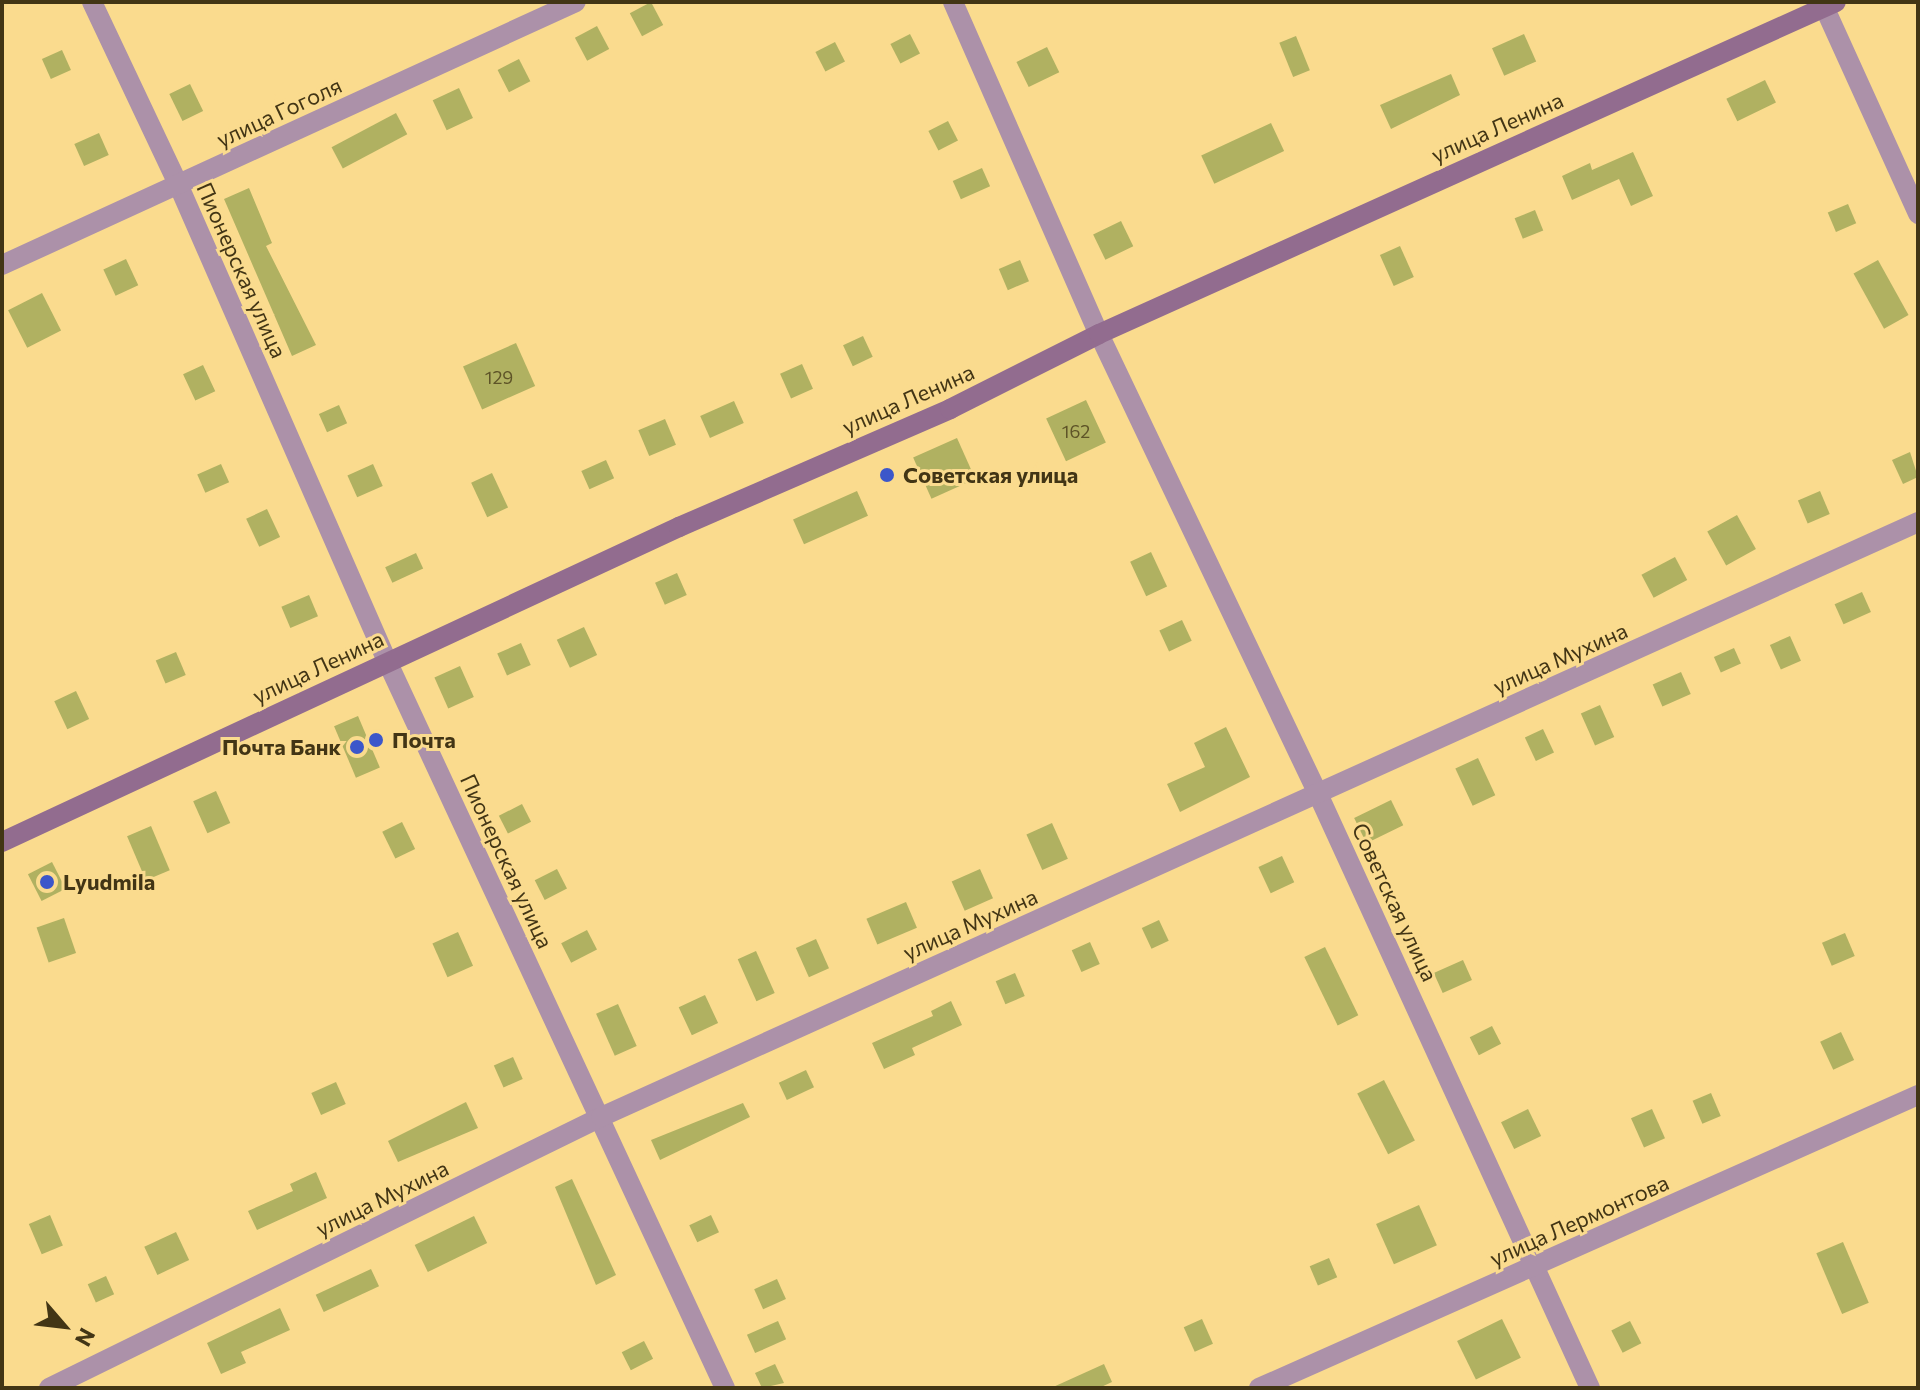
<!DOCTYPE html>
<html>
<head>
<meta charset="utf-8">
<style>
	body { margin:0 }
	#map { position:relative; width:1920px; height:1390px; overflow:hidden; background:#fadb8e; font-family:Commissioner,sans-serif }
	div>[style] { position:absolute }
	.building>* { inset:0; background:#b0b161; transform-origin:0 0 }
	.street>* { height:20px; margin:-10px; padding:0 10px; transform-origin:10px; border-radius:10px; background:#ac91a9 }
	.secondary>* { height:20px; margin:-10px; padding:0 10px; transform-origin:10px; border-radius:10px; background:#926c8f }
	.dots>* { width:22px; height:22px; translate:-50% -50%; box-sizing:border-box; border:4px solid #fadb8e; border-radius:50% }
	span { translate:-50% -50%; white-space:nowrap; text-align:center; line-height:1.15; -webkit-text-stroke:6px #fadb8e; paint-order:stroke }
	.number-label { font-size:18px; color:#5e5428 }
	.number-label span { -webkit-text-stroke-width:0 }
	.street-label { font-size:22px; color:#423515 }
	.poi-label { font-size:22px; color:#423515; font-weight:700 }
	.left { translate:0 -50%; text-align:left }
	.right { translate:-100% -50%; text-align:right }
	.frame { position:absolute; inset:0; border:4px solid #423515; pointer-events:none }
	.north { position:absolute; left:24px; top:1286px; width:80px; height:80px; -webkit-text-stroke:6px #fadb8e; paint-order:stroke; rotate:118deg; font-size:22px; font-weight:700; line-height:32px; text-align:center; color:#423515 }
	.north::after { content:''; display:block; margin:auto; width:28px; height:36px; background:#423515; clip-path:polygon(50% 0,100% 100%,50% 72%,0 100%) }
</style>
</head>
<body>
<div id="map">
	<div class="building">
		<i style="left:651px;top:2px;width:26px;height:24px;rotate:62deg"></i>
		<i style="left:597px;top:26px;width:26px;height:25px;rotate:62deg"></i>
		<i style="left:910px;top:34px;width:22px;height:22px;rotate:63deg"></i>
		<i style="left:1524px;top:34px;width:30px;height:35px;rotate:66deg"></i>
		<i style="left:1296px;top:36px;width:37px;height:18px;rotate:68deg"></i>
		<i style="left:835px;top:42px;width:22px;height:22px;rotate:63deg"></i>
		<i style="left:1047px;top:47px;width:28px;height:34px;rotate:64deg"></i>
		<i style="left:62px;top:50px;width:22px;height:22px;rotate:66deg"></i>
		<i style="left:519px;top:59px;width:25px;height:24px;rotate:63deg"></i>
		<i style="clip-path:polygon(1451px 74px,1460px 95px,1391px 129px,1380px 105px)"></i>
		<i style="left:1765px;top:80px;width:25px;height:43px;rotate:64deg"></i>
		<i style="left:190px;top:84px;width:30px;height:23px;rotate:64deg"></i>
		<i style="left:459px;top:88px;width:33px;height:29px;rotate:65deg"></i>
		<i style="left:396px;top:113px;width:24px;height:73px;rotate:62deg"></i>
		<i style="left:948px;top:121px;width:22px;height:22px;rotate:63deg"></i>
		<i style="left:1271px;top:123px;width:31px;height:77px;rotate:65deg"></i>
		<i style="left:99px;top:133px;width:24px;height:27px;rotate:66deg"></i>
		<i style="clip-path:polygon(1633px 152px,1653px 196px,1631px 206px,1619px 179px,1572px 200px,1562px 176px,1590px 163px,1592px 170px)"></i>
		<i style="left:982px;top:168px;width:20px;height:32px;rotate:66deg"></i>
		<i style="clip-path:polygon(249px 188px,272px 243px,266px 246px,316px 345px,292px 356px,224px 199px)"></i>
		<i style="left:1848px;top:204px;width:21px;height:22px;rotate:67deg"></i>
		<i style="left:1535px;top:210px;width:22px;height:22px;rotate:68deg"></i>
		<i style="left:1121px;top:221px;width:28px;height:31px;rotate:64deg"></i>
		<i style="left:1400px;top:246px;width:34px;height:22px;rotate:66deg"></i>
		<i style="left:126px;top:259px;width:29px;height:25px;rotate:65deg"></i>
		<i style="left:1020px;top:260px;width:23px;height:23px;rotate:67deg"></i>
		<i style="left:1878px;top:260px;width:63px;height:28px;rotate:61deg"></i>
		<i style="left:42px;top:293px;width:42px;height:38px;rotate:63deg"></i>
		<i style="left:863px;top:336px;width:23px;height:22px;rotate:65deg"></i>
		<i style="left:516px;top:343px;width:47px;height:58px;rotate:66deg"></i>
		<i style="left:802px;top:364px;width:27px;height:24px;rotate:66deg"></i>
		<i style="left:203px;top:365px;width:29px;height:22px;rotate:65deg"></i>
		<i style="left:1086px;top:400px;width:47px;height:44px;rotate:65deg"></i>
		<i style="left:734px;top:401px;width:24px;height:37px;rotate:66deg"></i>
		<i style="left:339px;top:405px;width:20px;height:22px;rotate:66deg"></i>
		<i style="left:665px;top:419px;width:28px;height:29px;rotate:67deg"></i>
		<i style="left:957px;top:438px;width:45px;height:48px;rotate:66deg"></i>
		<i style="clip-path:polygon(1910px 452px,1918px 477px,1903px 484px,1892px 460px)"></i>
		<i style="left:606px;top:460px;width:20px;height:27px;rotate:66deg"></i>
		<i style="left:221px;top:464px;width:20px;height:26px;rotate:66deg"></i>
		<i style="left:373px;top:464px;width:24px;height:28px;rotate:66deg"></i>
		<i style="left:492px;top:473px;width:38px;height:23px;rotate:65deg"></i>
		<i style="left:857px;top:491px;width:27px;height:70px;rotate:66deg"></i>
		<i style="left:1820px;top:491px;width:25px;height:24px;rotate:67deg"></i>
		<i style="left:267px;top:509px;width:31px;height:23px;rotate:65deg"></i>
		<i style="left:1737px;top:515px;width:39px;height:34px;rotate:61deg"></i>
		<i style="left:1151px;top:552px;width:38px;height:23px;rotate:65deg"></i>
		<i style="left:416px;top:553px;width:17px;height:34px;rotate:65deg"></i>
		<i style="left:1675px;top:557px;width:26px;height:38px;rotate:62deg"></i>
		<i style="left:677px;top:573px;width:24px;height:24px;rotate:66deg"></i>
		<i style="left:1862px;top:592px;width:22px;height:30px;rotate:66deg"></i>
		<i style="left:309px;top:595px;width:23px;height:30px;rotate:67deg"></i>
		<i style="left:1182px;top:620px;width:23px;height:25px;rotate:65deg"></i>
		<i style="left:584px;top:627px;width:31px;height:30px;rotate:65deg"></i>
		<i style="left:1790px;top:636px;width:27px;height:22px;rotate:66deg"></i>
		<i style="left:521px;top:643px;width:24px;height:26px;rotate:66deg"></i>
		<i style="left:1734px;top:648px;width:17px;height:22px;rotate:66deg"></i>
		<i style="left:176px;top:652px;width:25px;height:22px;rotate:67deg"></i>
		<i style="left:460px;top:666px;width:34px;height:28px;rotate:66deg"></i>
		<i style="left:1681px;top:672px;width:24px;height:31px;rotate:66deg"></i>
		<i style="left:76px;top:691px;width:31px;height:24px;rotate:65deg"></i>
		<i style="left:1600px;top:705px;width:35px;height:21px;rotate:66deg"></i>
		<i style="left:358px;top:716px;width:56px;height:26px;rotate:67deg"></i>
		<i style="clip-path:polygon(1226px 727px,1250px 777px,1180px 812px,1167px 784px,1205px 767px,1194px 743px)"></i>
		<i style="left:1543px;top:729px;width:26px;height:20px;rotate:65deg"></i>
		<i style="left:1478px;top:758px;width:41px;height:25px;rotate:65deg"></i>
		<i style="left:216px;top:791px;width:35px;height:25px;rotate:66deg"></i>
		<i style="left:1391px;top:800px;width:28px;height:41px;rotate:64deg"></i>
		<i style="left:522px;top:804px;width:20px;height:26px;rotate:63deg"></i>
		<i style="left:402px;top:822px;width:30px;height:22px;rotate:64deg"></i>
		<i style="left:1052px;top:823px;width:39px;height:28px;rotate:66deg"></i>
		<i style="left:151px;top:826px;width:48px;height:26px;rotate:67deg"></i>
		<i style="left:1282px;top:856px;width:29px;height:26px;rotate:65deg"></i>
		<i style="left:52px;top:862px;width:30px;height:27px;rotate:63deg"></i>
		<i style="left:557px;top:869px;width:22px;height:25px;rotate:63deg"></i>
		<i style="left:980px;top:869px;width:32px;height:31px;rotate:66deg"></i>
		<i style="left:906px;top:902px;width:28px;height:43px;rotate:67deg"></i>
		<i style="left:64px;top:918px;width:37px;height:29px;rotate:71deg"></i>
		<i style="left:1159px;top:920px;width:23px;height:19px;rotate:65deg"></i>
		<i style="left:587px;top:930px;width:22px;height:29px;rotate:63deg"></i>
		<i style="left:458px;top:932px;width:37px;height:28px;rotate:66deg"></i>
		<i style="left:1845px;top:933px;width:25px;height:25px;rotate:67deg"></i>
		<i style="left:816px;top:939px;width:32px;height:22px;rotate:66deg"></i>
		<i style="left:1090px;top:942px;width:24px;height:20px;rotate:66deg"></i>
		<i style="left:1325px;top:947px;width:76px;height:23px;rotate:64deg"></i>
		<i style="left:756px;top:951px;width:46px;height:20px;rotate:66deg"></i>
		<i style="left:1463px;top:960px;width:22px;height:32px;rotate:66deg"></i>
		<i style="left:1015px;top:973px;width:25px;height:21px;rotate:67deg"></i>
		<i style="left:705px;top:995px;width:31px;height:29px;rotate:65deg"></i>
		<i style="clip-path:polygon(951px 1001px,962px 1025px,912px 1048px,915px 1055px,884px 1069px,872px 1043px,933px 1016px,931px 1011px)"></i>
		<i style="left:618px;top:1004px;width:46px;height:24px;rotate:66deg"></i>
		<i style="left:1492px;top:1026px;width:20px;height:25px;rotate:63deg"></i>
		<i style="left:1841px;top:1032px;width:31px;height:23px;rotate:65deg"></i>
		<i style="left:513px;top:1057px;width:24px;height:21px;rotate:66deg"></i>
		<i style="left:806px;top:1070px;width:19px;height:30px;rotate:65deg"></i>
		<i style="left:1384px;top:1080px;width:68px;height:30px;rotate:63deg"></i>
		<i style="left:336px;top:1082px;width:24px;height:27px;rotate:66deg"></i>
		<i style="left:1711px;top:1093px;width:25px;height:20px;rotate:67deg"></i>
		<i style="clip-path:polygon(466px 1102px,478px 1128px,398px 1162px,388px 1141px)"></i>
		<i style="clip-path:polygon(743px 1103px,750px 1117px,660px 1160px,651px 1140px)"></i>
		<i style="left:1528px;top:1109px;width:30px;height:30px;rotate:64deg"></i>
		<i style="left:1652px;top:1109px;width:32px;height:23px;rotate:66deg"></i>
		<i style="clip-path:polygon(316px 1172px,327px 1198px,257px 1230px,248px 1211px,293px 1191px,290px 1184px)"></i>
		<i style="clip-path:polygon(572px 1179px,616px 1275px,596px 1285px,555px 1187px)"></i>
		<i style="left:1419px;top:1205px;width:44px;height:47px;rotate:66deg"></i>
		<i style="left:50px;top:1215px;width:33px;height:23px;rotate:67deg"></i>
		<i style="left:711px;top:1215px;width:19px;height:24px;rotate:65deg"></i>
		<i style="left:474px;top:1216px;width:30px;height:66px;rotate:64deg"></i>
		<i style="left:176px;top:1232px;width:31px;height:35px;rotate:65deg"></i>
		<i style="left:1843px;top:1242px;width:66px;height:29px;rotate:67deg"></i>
		<i style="left:1329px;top:1258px;width:21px;height:21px;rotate:67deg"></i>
		<i style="left:371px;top:1269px;width:19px;height:61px;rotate:65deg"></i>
		<i style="left:106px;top:1276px;width:20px;height:20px;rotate:66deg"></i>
		<i style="left:777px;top:1279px;width:22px;height:25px;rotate:66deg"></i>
		<i style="clip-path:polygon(280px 1308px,290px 1330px,241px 1352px,246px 1363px,221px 1374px,207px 1343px)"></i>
		<i style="left:1202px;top:1319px;width:27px;height:20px;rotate:66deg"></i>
		<i style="left:1502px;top:1319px;width:43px;height:50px;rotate:64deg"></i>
		<i style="left:778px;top:1321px;width:20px;height:34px;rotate:66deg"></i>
		<i style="left:1630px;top:1321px;width:25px;height:21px;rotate:63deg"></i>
		<i style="left:644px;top:1341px;width:20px;height:25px;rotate:63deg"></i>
		<i style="clip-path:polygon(775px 1364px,784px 1383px,762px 1388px,755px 1373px)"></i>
		<i style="clip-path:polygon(1104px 1364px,1112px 1382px,1099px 1388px,1051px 1388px)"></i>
	</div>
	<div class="street">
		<i style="left:92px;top:2px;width:201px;rotate:64.7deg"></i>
		<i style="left:178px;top:184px;width:521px;rotate:66.34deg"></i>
		<i style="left:387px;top:661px;width:802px;rotate:65.07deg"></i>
		<i style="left:953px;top:2px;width:363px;rotate:66.3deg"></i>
		<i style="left:1099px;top:334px;width:509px;rotate:64.54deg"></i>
		<i style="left:1318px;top:794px;width:653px;rotate:65.4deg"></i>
		<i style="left:1822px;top:2px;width:233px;rotate:65.6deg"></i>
		<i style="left:2px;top:265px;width:631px;rotate:-24.62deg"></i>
		<i style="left:49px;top:1388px;width:615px;rotate:-26.15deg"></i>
		<i style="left:601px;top:1117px;width:1445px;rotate:-24.31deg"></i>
		<i style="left:1259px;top:1388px;width:721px;rotate:-23.97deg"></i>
	</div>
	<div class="secondary">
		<i style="left:2px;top:842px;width:747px;rotate:-24.95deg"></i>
		<i style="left:679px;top:527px;width:296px;rotate:-23.5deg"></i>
		<i style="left:950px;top:409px;width:167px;rotate:-26.7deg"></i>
		<i style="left:1099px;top:334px;width:808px;rotate:-24.25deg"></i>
	</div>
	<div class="dots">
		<i style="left:887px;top:475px;background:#3c57ca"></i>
		<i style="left:376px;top:740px;background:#3c57ca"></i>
		<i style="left:357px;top:747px;background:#3c57ca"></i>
		<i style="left:47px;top:882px;background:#3c57ca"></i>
	</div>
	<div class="number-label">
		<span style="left:499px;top:377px">129</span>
		<span style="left:1076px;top:431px">162</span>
	</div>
	<div class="street-label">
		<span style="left:279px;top:112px;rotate:-25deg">улица Гоголя</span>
		<span style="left:1497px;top:127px;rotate:-24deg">улица Ленина</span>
		<span style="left:242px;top:270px;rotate:66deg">Пионерская улица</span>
		<span style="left:908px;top:399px;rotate:-24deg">улица Ленина</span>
		<span style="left:1560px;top:658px;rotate:-24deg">улица Мухина</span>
		<span style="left:318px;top:667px;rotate:-25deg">улица Ленина</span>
		<span style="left:507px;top:861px;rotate:65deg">Пионерская улица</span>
		<span style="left:1395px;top:902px;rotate:65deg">Советская улица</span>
		<span style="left:970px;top:924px;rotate:-24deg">улица Мухина</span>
		<span style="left:382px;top:1198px;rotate:-26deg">улица Мухина</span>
		<span style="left:1579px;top:1220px;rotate:-24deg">улица Лермонтова</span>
	</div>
	<div class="poi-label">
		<span class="left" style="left:903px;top:475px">Советская улица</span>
		<span class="left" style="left:392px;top:740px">Почта</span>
		<span class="right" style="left:341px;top:747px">Почта Банк</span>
		<span class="left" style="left:63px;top:882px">Lyudmila</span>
	</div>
	<div class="frame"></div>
	<div class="north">N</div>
</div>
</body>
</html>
